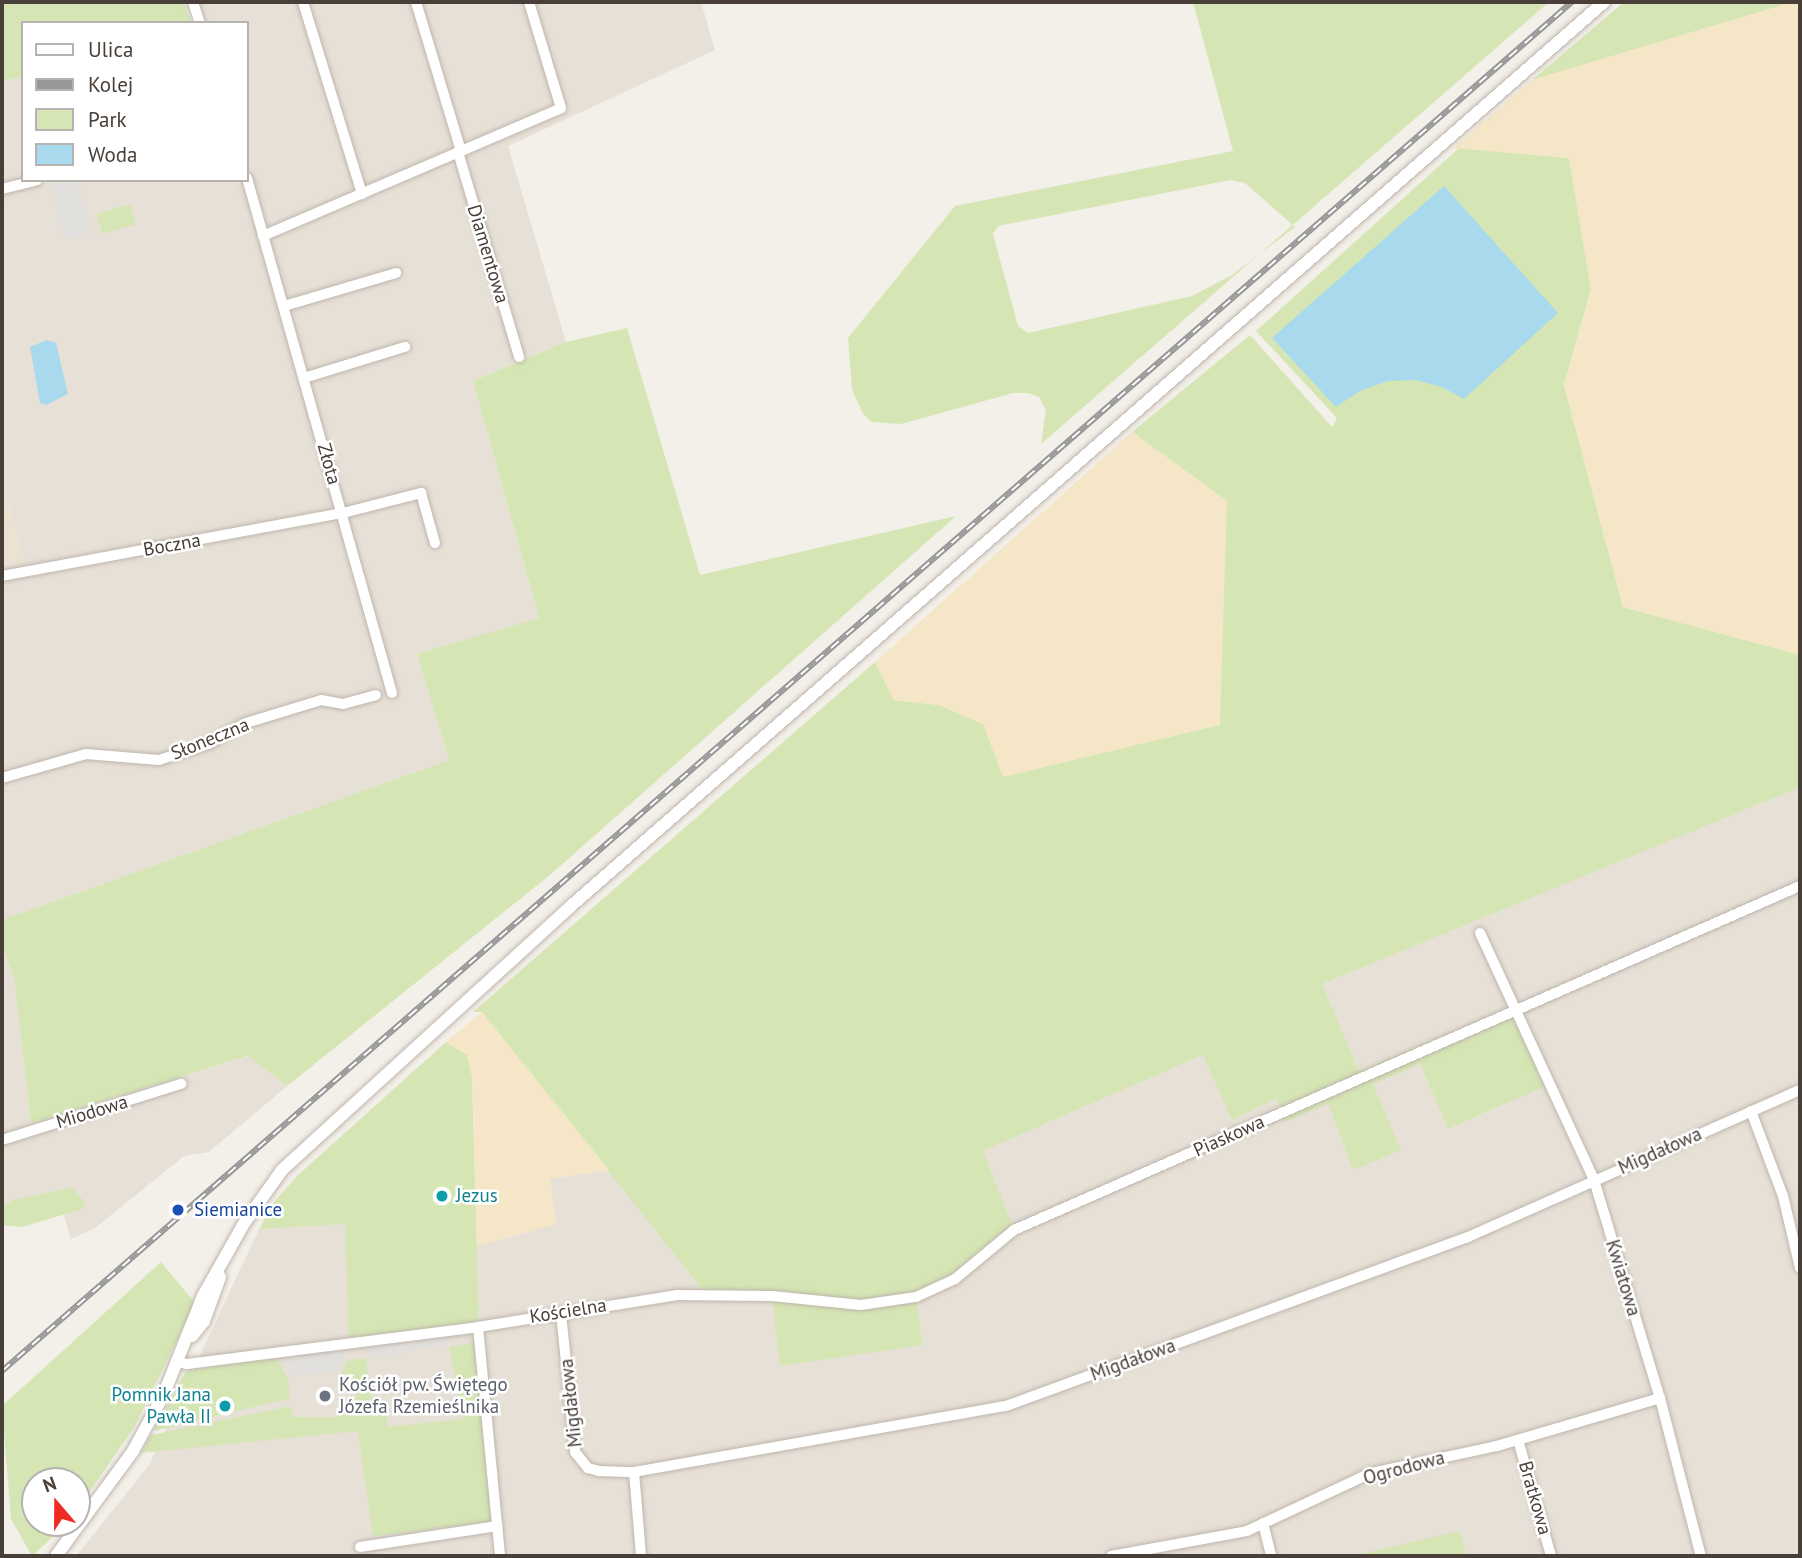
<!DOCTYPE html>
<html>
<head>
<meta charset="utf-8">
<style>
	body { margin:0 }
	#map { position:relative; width:1802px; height:1558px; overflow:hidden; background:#f3efe9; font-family:"PT Sans",sans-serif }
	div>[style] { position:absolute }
	.residential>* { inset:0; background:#e7e0d7 }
	.education>* { inset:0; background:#ece2d3 }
	.green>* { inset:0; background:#d5e6b4; transform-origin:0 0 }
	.sand>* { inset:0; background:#f5e6c7 }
	.parking>* { inset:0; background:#e2e0dd; transform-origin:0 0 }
	.water>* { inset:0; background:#a8d9ed }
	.roads { filter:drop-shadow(0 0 2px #bfb6ac) drop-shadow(0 0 2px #bfb6ac) }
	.minor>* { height:10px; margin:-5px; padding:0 5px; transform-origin:5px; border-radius:5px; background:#fff }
	.tertiary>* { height:12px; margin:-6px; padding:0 6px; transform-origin:6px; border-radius:6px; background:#fff }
	.rail>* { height:6px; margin-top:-3px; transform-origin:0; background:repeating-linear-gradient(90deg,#fff 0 10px,#979797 0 20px); box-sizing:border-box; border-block:2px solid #979797 }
	.dots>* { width:19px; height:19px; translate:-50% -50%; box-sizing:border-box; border:4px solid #fff; border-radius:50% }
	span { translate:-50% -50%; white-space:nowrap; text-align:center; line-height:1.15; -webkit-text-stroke:5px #fff; paint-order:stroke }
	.street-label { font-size:19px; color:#473f38 }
	.culture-label { font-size:19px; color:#0d838f }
	.left { translate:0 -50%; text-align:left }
	.right { translate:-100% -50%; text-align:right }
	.transit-label { font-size:19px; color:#164399 }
	.worship-label { font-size:19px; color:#5b616d }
	.frame { position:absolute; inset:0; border:4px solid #473f38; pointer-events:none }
	.legend { position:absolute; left:21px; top:21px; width:228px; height:161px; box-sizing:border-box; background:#fff; border:2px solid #b5b2af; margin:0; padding:9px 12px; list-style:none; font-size:21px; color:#473f38 }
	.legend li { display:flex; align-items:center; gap:14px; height:35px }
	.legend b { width:35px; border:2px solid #b5b2af }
	.north { position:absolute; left:21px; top:1467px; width:70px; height:70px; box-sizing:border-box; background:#fff; border:2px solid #b5b2af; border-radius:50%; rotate:340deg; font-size:19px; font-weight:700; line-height:28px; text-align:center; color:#473f38 }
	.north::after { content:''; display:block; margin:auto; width:24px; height:32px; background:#ef2b24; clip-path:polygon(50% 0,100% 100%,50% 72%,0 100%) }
</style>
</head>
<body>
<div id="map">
	<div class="residential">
		<i style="clip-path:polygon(194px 2px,701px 2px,715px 50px,508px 146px,566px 342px,473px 381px,539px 619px,417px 654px,449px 760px,2px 920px,2px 81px,23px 77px,23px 180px,247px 180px,247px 23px,201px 23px)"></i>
		<i style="clip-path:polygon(1800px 786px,1800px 1556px,76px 1556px,149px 1465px,259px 1229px,345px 1223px,479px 1323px,477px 1246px,556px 1224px,550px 1179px,609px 1170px,705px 1293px,772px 1296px,923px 1344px,916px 1297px,982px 1151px,1203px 1055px,1276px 1098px,1328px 1102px,1420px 1064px,1448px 1129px,1494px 1109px,1553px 1082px,1517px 1006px,1358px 1071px,1322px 984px)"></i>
		<i style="clip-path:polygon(2px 945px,14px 977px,31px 1123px,249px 1056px,287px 1086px,209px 1152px,184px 1156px,95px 1228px,71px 1239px,58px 1196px,2px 1214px)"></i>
	</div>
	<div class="education">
		<i style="clip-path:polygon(2px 475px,25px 562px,2px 567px)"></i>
	</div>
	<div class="green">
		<i style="clip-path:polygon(2px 2px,184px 2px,191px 23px,23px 23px,23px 77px,2px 81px)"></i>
		<i style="clip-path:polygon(evenodd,1193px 2px,1549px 2px,1041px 444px,1046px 410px,1039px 397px,1028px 393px,1013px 393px,901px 424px,872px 422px,863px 414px,852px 390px,848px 338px,955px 206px,1233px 151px,1193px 2px,1230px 180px,1245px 183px,1295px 227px,1232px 275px,1192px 296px,1028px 333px,1018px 326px,993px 234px,998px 226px,1230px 180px)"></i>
		<i style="clip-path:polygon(1624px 2px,1793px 2px,1532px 80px)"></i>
		<i style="clip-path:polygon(1459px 148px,1569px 158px,1591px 289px,1564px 385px,1623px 607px,1800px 655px,1800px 787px,1322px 984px,1359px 1071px,1517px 1006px,1553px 1083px,1448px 1129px,1420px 1064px,1373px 1084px,1401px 1150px,1353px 1170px,1328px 1103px,1286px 1122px,1276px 1098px,1232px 1120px,1203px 1055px,983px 1151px,1014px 1230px,981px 1260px,916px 1297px,923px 1345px,780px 1366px,772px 1296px,705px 1293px,482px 1012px,473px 1012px,875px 662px,894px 700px,939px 705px,983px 724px,1227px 501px,1132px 432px,1250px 335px,1332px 427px,1337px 418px,1256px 331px)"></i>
		<i style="left:130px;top:204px;width:21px;height:35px;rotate:73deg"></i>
		<i style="clip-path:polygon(627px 328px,700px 575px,956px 516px,550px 875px,287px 1086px,248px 1056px,31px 1123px,14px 977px,2px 945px,2px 920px,449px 760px,417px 654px,539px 618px,473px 381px,566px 342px)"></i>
		<i style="clip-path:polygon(446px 1042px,467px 1055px,472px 1077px,479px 1323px,349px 1342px,345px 1224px,259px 1229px,274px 1202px,297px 1176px)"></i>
		<i style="clip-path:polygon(72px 1188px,86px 1203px,79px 1210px,22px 1227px,2px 1225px,2px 1208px,13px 1200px)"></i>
		<i style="clip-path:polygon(161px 1262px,195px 1303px,135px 1426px,77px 1510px,77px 1481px,35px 1481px,35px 1523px,68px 1523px,32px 1556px,11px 1519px,2px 1406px)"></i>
		<i style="clip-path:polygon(476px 1342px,493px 1521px,373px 1536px,358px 1431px,141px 1453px,151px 1435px,291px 1406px,293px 1417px,339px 1417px,352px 1409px,356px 1395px,342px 1374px,347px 1361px,366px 1358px,373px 1411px,385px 1410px,388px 1427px,463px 1419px,449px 1347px)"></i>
		<i style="clip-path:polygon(276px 1356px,288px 1380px,290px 1398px,154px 1431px,186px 1371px)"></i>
		<i style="clip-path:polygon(1460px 1531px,1466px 1556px,1351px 1556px)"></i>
	</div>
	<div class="sand">
		<i style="clip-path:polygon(1793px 2px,1800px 2px,1800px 655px,1623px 607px,1564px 385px,1591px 289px,1569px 158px,1453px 148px,1532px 80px)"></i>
		<i style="clip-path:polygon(1132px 432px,1227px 501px,1220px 725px,1003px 777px,983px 724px,939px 705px,894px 700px,875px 662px)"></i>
		<i style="clip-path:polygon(482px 1012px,609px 1170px,550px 1179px,556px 1224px,477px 1246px,472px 1077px,467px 1055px,446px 1042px)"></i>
	</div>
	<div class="parking">
		<i style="clip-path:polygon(78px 180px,91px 233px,63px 240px,51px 182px)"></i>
		<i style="left:446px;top:1334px;width:11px;height:79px;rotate:80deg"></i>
		<i style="clip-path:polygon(349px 1347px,340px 1369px,293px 1377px,283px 1355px)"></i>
	</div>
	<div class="water">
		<i style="clip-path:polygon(1444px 186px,1558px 313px,1464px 399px,1442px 387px,1415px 380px,1388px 381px,1360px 391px,1336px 407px,1272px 338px)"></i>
		<i style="clip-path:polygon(47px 340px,56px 343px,68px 394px,46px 405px,40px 403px,30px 347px)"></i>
	</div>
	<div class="roads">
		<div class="minor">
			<i style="left:193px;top:2px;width:22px;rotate:72deg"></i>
			<i style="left:303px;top:2px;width:201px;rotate:72.9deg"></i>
			<i style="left:416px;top:2px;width:156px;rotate:73.2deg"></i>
			<i style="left:458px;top:152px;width:214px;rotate:73.4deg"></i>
			<i style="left:247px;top:178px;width:535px;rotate:74.28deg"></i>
			<i style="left:2px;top:189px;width:36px;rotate:-14deg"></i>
			<i style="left:263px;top:236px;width:324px;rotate:-23.2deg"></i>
			<i style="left:561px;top:108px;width:111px;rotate:-106.8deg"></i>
			<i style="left:284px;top:306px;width:117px;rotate:-16.4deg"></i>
			<i style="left:304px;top:378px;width:106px;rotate:-17.1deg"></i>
			<i style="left:2px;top:576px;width:347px;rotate:-10.5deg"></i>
			<i style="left:343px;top:513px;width:81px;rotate:-14.4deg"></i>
			<i style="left:421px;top:493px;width:52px;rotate:74.4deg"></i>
			<i style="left:2px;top:778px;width:87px;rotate:-15.9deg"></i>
			<i style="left:86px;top:754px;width:73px;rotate:4.7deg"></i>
			<i style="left:159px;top:760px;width:52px;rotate:-18.1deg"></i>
			<i style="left:208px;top:744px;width:43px;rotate:-28.9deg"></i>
			<i style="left:246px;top:723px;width:78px;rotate:-17deg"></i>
			<i style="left:321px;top:700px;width:22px;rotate:10deg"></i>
			<i style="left:343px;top:704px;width:34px;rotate:-15deg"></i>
			<i style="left:1480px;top:933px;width:272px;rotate:65.2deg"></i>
			<i style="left:1594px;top:1180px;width:228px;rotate:73.2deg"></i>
			<i style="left:1660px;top:1398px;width:163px;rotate:75.5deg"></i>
			<i style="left:1751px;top:1111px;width:91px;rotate:69.4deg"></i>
			<i style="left:1783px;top:1196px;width:74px;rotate:76.7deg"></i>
			<i style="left:2px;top:1140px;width:188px;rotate:-17.4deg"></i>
			<i style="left:561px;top:1313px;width:140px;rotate:84.2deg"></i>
			<i style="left:575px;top:1452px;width:21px;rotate:51deg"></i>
			<i style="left:588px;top:1468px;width:11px;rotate:15deg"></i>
			<i style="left:599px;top:1471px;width:35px;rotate:2deg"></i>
			<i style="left:634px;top:1472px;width:378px;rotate:-10.1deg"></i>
			<i style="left:1006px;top:1406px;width:492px;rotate:-20.1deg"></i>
			<i style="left:1468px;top:1237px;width:363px;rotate:-23.9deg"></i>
			<i style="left:478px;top:1327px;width:230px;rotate:84.5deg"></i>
			<i style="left:178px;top:1362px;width:9px;rotate:13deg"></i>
			<i style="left:187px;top:1364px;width:293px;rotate:-7.2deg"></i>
			<i style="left:478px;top:1327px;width:202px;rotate:-9.1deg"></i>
			<i style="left:677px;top:1295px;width:95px;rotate:0.6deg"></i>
			<i style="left:772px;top:1296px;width:89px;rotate:5.8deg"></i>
			<i style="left:861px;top:1305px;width:56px;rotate:-8.3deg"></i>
			<i style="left:916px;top:1297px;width:43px;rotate:-24.8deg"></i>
			<i style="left:955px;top:1279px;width:77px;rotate:-39.7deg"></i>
			<i style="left:1014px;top:1230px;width:858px;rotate:-23.64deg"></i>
			<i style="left:1518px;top:1440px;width:121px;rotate:74.1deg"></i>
			<i style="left:634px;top:1472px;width:84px;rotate:85.2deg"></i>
			<i style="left:1263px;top:1523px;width:34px;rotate:76deg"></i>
			<i style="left:360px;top:1547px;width:139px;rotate:-8.7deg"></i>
			<i style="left:1111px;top:1556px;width:138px;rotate:-10.4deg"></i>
			<i style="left:1247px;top:1531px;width:137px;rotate:-25.1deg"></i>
			<i style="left:1371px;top:1473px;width:129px;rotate:-12.1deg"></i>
			<i style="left:1497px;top:1446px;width:170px;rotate:-16.4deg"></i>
		</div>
		<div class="tertiary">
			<i style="left:192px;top:1336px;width:19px;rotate:-51deg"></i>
			<i style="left:204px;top:1321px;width:47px;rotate:-70deg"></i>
			<i style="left:56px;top:1556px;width:130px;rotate:-53.7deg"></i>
			<i style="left:133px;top:1451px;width:63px;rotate:-61.4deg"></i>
			<i style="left:163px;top:1396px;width:108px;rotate:-68.2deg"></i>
			<i style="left:203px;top:1296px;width:81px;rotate:-60.6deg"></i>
			<i style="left:243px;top:1225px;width:67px;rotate:-54.7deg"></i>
			<i style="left:282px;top:1170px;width:391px;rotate:-42.4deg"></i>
			<i style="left:571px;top:906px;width:1373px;rotate:-41.19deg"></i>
		</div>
	</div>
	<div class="rail">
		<i style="left:2px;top:1371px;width:2083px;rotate:-41.09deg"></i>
	</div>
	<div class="dots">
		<i style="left:442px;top:1196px;background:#0f9aa8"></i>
		<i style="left:178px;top:1210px;background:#1a4fb4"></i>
		<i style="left:325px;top:1396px;background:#6b7280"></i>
		<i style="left:225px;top:1406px;background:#0f9aa8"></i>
	</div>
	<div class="street-label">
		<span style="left:488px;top:254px;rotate:73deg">Diamentowa</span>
		<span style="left:329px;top:464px;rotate:74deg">Złota</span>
		<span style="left:172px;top:545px;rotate:-10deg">Boczna</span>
		<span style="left:210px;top:739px;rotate:-22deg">Słoneczna</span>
		<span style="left:92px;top:1112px;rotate:-17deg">Miodowa</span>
		<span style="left:1229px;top:1136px;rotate:-24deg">Piaskowa</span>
		<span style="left:1660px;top:1151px;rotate:-24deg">Migdałowa</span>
		<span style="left:1623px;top:1278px;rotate:73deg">Kwiatowa</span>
		<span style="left:568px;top:1311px;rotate:-9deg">Kościelna</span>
		<span style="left:1133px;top:1360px;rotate:-20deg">Migdałowa</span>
		<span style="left:571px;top:1403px;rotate:-96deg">Migdałowa</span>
		<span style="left:1404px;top:1468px;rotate:-15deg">Ogrodowa</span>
		<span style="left:1535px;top:1498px;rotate:74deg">Bratkowa</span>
	</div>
	<div class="culture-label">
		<span class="left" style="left:456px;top:1196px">Jezus</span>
		<span class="right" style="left:211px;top:1406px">Pomnik Jana<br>Pawła II</span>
	</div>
	<div class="transit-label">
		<span class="left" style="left:194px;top:1210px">Siemianice</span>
	</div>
	<div class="worship-label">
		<span class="left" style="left:339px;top:1396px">Kościół pw. Świętego<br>Józefa Rzemieślnika</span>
	</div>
	<div class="frame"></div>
	<ul class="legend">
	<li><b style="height:9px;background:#fff"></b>Ulica</li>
	<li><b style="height:9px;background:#979797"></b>Kolej</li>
	<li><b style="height:19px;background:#d5e6b4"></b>Park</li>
	<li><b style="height:19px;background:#a8d9ed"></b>Woda</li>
	</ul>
	<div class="north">N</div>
</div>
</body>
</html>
